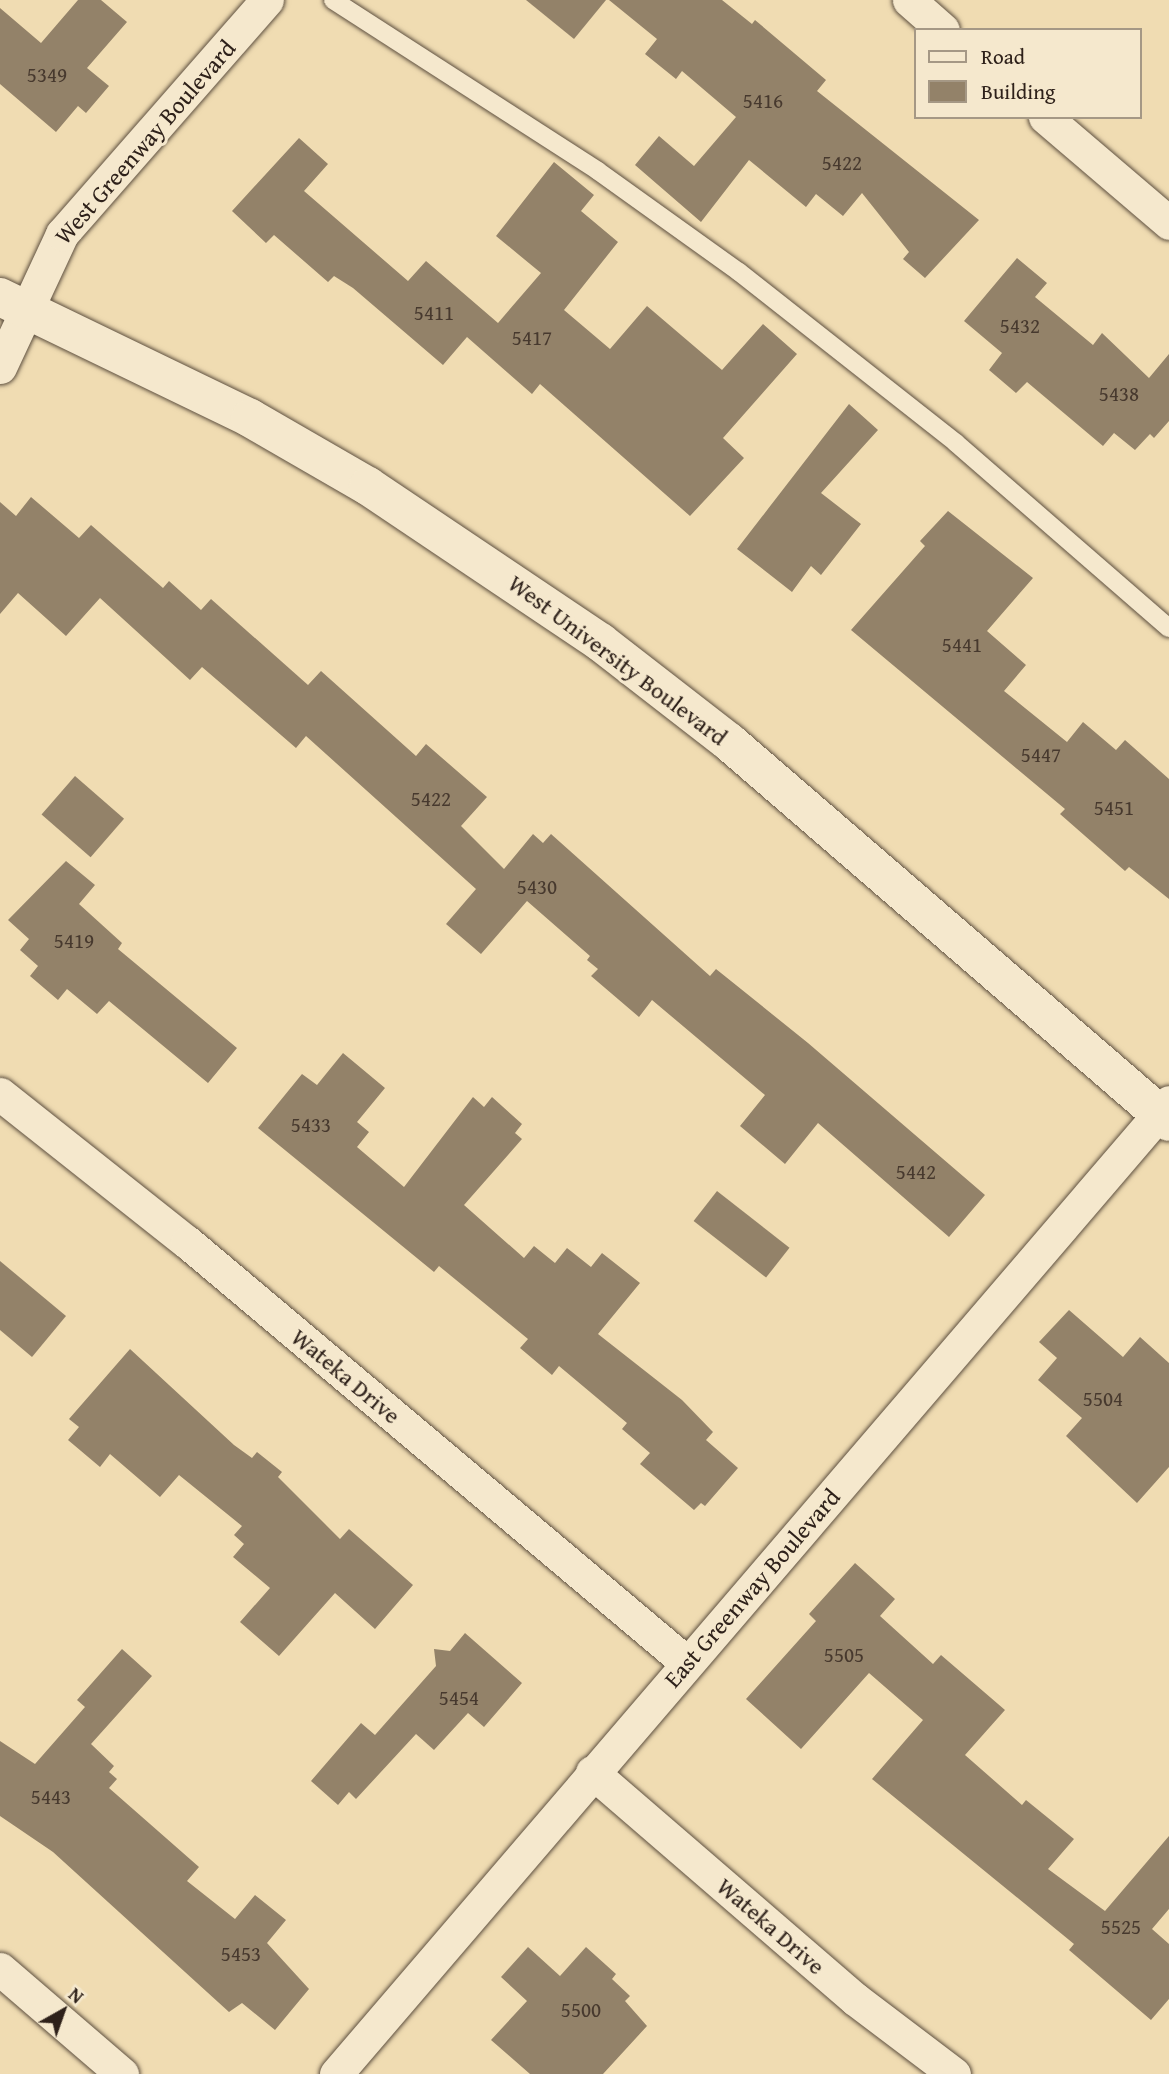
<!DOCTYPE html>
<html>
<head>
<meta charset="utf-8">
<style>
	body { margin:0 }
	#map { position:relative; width:1169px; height:2074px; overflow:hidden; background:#f0dcb2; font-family:"Gentium Book Plus",serif }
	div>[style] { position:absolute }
	.building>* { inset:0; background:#938269; transform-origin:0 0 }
	.roads { filter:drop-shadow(0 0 2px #5e5040) drop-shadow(0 0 2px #5e5040) }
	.service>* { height:18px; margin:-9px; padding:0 9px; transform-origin:9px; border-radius:9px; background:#f5e8cd }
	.minor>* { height:33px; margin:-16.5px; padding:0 16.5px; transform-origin:16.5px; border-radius:16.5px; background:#f5e8cd }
	.tertiary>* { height:38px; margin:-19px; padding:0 19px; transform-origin:19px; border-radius:19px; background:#f5e8cd }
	span { translate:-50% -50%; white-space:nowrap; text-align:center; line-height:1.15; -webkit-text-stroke:6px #f5e8cd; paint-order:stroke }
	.number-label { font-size:21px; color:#47392e }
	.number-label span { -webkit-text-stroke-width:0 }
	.street-label { font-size:24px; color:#2e211a }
	.legend { position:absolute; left:914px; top:28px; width:228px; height:91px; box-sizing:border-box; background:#f5e8cd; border:2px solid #a59885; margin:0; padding:9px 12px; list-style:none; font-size:21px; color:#2e211a }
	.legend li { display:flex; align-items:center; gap:14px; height:35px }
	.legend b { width:35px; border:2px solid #a59885 }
	.north { position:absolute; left:28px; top:1976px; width:70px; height:70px; -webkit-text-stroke:5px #f5e8cd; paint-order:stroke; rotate:40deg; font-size:19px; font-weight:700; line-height:28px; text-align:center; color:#2e211a }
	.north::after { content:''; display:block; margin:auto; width:24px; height:32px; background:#2e211a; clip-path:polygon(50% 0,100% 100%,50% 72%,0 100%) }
</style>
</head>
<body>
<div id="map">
	<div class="building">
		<i style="clip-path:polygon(78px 0,101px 0,127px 22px,87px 68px,109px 86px,86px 113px,78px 106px,56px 132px,0 84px,0 8px,41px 43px)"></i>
		<i style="clip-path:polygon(526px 0,606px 0,574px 39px)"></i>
		<i style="clip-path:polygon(609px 0,722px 0,752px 24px,755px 20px,826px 80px,817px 91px,979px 220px,925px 278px,903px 259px,909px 252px,862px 193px,843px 216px,816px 194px,806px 207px,749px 160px,701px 222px,635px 165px,659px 136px,694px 166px,736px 117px,682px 71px,676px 79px,645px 54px,657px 39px)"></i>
		<i style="clip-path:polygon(299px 138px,328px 164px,304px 191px,408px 281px,426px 261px,498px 323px,541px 273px,496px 236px,554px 162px,594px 195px,581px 211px,618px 242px,564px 310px,610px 349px,647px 306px,722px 370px,763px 324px,797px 354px,723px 438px,744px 458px,690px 516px,540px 384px,532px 394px,467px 337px,443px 365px,353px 288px,334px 276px,328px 282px,274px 235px,266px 243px,232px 211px)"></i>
		<i style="clip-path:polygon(1017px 258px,1047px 283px,1035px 297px,1093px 345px,1102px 333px,1149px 378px,1169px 354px,1169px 421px,1154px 438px,1150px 434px,1135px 450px,1114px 433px,1103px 446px,1027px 382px,1016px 393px,989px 370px,1002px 353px,964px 321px)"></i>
		<i style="clip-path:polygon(849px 404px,878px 430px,821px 493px,861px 524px,821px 575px,811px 566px,792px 592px,737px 549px)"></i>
		<i style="clip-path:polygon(31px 497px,79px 538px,91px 525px,163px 588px,169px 581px,201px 610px,211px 599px,308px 685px,321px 671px,416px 756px,426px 744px,487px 797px,461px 826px,504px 869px,533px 834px,543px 843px,551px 834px,710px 976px,716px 969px,808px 1043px,985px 1195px,949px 1237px,818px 1123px,785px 1164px,740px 1126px,765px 1095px,652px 1000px,639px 1017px,591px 976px,598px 969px,587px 960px,590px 956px,527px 901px,481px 954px,446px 924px,476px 889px,306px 736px,296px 748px,202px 667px,190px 680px,100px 598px,66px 636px,18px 593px,0 614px,0 502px,16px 516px)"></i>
		<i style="clip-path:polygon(948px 511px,1033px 578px,987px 631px,1026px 665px,1004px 691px,1067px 742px,1083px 722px,1116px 750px,1125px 740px,1169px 779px,1169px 899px,1129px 867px,1125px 871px,1060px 814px,1065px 809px,851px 630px,925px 546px,920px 541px)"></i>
		<i style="left:75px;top:776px;width:65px;height:51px;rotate:41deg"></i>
		<i style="clip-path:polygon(66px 861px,95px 885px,79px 904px,122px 943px,118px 949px,237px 1048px,208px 1083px,109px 1001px,97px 1014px,67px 989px,58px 1000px,30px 976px,38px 966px,20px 950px,29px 939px,8px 920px)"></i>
		<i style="clip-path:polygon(343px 1053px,385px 1088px,357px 1122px,369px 1132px,357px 1147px,404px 1187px,473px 1097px,484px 1107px,492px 1097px,522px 1124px,515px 1133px,522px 1139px,464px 1205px,524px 1258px,534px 1246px,555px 1263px,567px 1248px,591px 1267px,602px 1253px,640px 1283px,598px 1334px,682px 1400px,713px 1432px,706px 1440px,738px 1468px,705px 1506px,701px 1503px,694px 1510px,640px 1464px,650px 1453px,622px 1429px,627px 1423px,559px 1366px,552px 1375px,520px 1348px,528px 1339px,439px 1266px,434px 1272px,258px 1128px,302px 1074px,317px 1085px)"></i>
		<i style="left:717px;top:1191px;width:92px;height:38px;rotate:38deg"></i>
		<i style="clip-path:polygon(0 1261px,66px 1316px,32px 1357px,0 1330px)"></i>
		<i style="clip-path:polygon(1069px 1310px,1123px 1357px,1140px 1337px,1169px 1363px,1169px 1467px,1137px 1503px,1066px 1436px,1082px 1418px,1038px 1380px,1057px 1358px,1039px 1342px)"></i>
		<i style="clip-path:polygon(130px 1349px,234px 1445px,252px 1458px,257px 1452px,282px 1472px,278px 1477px,340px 1539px,349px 1529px,413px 1585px,375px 1629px,335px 1593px,279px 1656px,240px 1622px,270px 1588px,233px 1557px,244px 1544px,234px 1535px,242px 1526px,179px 1475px,160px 1497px,110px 1454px,100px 1467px,68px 1440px,79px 1427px,69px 1419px)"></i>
		<i style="clip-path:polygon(855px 1563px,895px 1599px,880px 1616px,933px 1664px,941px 1655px,1005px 1710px,965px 1755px,1022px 1805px,1026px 1800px,1074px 1839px,1048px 1869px,1105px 1911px,1169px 1836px,1169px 1909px,1152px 1929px,1169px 1944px,1169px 1999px,1151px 2020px,1069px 1950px,1074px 1944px,872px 1779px,923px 1720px,869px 1673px,801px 1749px,746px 1699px,816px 1621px,809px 1614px)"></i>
		<i style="clip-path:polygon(465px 1633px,522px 1683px,484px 1727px,468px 1713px,434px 1750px,416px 1734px,356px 1799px,349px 1792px,338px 1805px,311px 1781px,361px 1723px,375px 1735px,436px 1666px,434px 1649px,450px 1651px)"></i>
		<i style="clip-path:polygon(122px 1649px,152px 1676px,91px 1744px,114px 1766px,109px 1772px,117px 1779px,109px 1788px,199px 1867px,187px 1881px,235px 1919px,255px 1895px,286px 1920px,267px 1943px,309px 1989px,275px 2030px,242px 2003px,229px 2012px,53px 1852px,0 1816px,0 1741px,35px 1764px,85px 1707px,77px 1700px)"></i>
		<i style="clip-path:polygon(528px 1947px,560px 1976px,586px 1947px,616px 1974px,612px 1979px,630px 1996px,625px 2001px,647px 2026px,603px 2074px,530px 2074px,491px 2040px,527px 2001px,501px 1977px)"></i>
	</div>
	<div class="roads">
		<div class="service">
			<i style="left:333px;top:0;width:315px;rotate:32.8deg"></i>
			<i style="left:598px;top:171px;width:173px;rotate:35.6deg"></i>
			<i style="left:739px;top:272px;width:276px;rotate:38.2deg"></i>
			<i style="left:956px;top:443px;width:282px;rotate:41deg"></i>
		</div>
		<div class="minor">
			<i style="left:909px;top:0;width:45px;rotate:41.4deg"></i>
			<i style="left:1045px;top:117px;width:163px;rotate:40.5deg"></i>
			<i style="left:0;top:367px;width:147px;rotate:-65deg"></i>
			<i style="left:62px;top:234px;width:311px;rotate:-48.8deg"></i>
			<i style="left:0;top:1094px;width:238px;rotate:38.4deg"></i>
			<i style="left:187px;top:1242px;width:654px;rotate:40.1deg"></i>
			<i style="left:592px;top:1772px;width:347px;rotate:40.8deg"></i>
			<i style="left:855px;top:1999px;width:124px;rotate:37.1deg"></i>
			<i style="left:0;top:1969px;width:161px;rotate:40.7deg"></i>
			<i style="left:336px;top:2074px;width:1280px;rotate:-49.4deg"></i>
		</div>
		<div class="tertiary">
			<i style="left:0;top:297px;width:278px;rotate:25.8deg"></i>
			<i style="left:250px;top:418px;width:136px;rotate:30deg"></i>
			<i style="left:368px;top:486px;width:280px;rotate:33.9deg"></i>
			<i style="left:600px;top:642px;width:163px;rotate:37.8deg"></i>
			<i style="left:729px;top:742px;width:581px;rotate:40.82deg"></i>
		</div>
	</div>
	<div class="number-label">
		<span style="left:47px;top:75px">5349</span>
		<span style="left:763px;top:101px">5416</span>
		<span style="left:842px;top:163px">5422</span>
		<span style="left:434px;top:313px">5411</span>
		<span style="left:1020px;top:326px">5432</span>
		<span style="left:532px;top:338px">5417</span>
		<span style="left:1119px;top:394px">5438</span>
		<span style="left:962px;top:645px">5441</span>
		<span style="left:1041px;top:755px">5447</span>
		<span style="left:431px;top:799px">5422</span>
		<span style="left:1114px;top:808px">5451</span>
		<span style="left:537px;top:887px">5430</span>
		<span style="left:74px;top:941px">5419</span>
		<span style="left:311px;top:1125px">5433</span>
		<span style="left:916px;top:1172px">5442</span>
		<span style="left:1103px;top:1399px">5504</span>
		<span style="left:844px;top:1655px">5505</span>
		<span style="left:459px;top:1698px">5454</span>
		<span style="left:51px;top:1797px">5443</span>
		<span style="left:1121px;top:1927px">5525</span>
		<span style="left:241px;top:1954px">5453</span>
		<span style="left:581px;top:2010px">5500</span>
	</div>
	<div class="street-label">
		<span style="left:145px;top:142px;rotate:-49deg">West Greenway Boulevard</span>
		<span style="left:618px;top:660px;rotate:37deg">West University Boulevard</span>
		<span style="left:346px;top:1376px;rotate:40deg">Wateka Drive</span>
		<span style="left:752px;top:1588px;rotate:-49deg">East Greenway Boulevard</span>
		<span style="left:771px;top:1926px;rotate:41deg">Wateka Drive</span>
	</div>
	<ul class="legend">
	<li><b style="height:9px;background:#f5e8cd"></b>Road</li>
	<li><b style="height:19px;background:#938269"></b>Building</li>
	</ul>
	<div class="north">N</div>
</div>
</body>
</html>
